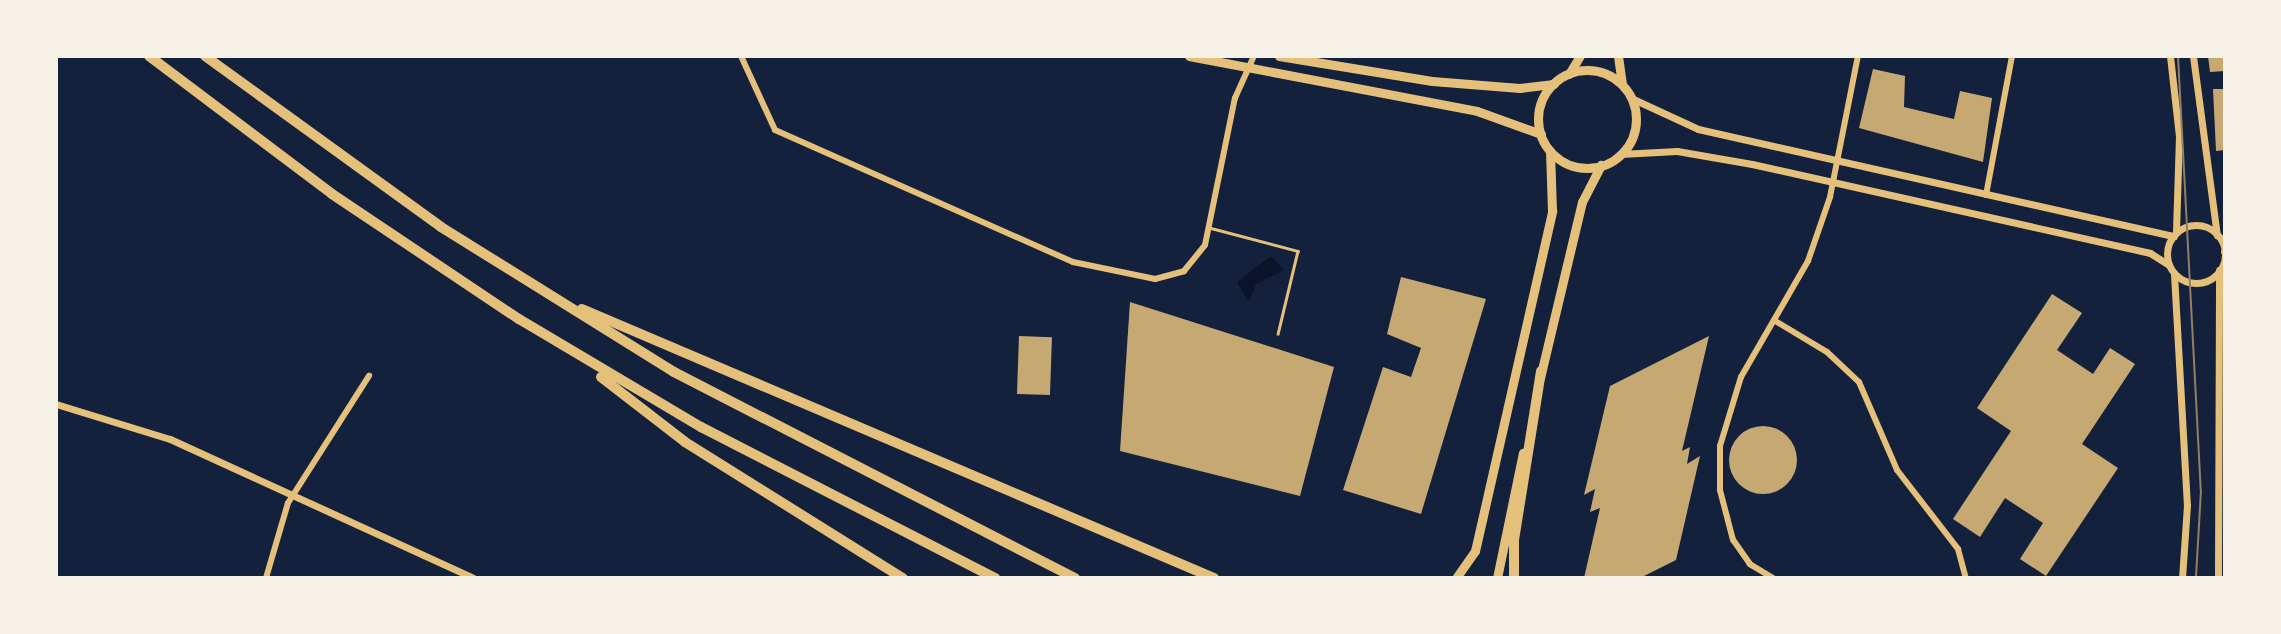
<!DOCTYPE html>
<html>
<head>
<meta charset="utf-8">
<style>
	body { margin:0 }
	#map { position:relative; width:2281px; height:634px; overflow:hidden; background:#14213d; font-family:"Fira Sans Condensed",sans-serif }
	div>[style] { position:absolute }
	.water>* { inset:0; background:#0b132b }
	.building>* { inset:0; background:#c6a872; transform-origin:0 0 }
	.round { border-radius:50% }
	.service>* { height:2.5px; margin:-1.25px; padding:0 1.25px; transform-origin:1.25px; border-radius:1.25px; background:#e5c07b }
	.minor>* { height:6px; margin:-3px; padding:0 3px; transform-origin:3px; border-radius:3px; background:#e5c07b }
	.tertiary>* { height:7px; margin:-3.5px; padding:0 3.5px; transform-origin:3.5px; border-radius:3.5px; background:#e5c07b }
	.tertiary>.ring { margin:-3.5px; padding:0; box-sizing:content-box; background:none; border:7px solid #e5c07b; border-radius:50% }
	.secondary>* { height:9px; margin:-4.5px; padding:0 4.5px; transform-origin:4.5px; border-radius:4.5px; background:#e5c07b }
	.secondary>.ring { margin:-4.5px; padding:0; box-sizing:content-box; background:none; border:9px solid #e5c07b; border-radius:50% }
	.motorway>* { height:10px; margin:-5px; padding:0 5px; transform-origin:5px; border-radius:5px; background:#e5c07b }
	.tram>* { height:2px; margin:-1px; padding:0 1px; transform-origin:1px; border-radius:1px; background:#918062 }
	span { translate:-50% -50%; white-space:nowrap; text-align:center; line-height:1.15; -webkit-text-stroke:7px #f6f1e7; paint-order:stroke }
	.frame { position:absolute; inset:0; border:58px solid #f6f1e7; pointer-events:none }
</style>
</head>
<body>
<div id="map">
	<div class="water">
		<i style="clip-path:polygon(1271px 256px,1284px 270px,1256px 284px,1249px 302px,1237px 282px)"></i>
	</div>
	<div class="building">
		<i style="clip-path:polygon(2208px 56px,2225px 56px,2225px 71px,2210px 72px)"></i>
		<i style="clip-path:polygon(1873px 69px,1905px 76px,1904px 107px,1954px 119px,1960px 91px,1992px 98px,1983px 162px,1859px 128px)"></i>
		<i style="clip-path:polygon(2213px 89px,2225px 89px,2225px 150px,2216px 151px)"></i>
		<i style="clip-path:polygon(1401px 277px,1486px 299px,1421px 514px,1343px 490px,1383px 367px,1411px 377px,1421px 348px,1387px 334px)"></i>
		<i style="clip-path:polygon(2052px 294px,2082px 313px,2057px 350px,2093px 374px,2110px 348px,2135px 364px,2082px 444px,2118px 468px,2046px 576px,2020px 559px,2043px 523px,2005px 498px,1980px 537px,1953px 519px,2011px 431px,1977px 408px)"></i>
		<i style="clip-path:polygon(1130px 302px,1334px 367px,1300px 496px,1120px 451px)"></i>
		<i style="left:1019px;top:336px;width:33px;height:58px;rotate:2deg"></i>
		<i style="clip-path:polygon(1709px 336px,1682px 451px,1690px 447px,1687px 464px,1700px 456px,1676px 560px,1640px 578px,1584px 578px,1600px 508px,1590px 512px,1595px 489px,1584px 495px,1610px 386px)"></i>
		<i class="round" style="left:1729px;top:426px;width:68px;height:68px"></i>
	</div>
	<div class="service">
		<i style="left:1211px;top:228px;width:90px;rotate:14.8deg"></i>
		<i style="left:1298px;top:251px;width:85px;rotate:103.5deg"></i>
	</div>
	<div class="minor">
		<i style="left:741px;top:56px;width:81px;rotate:65.3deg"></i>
		<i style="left:775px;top:130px;width:326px;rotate:23.9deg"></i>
		<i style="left:1073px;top:262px;width:84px;rotate:11.7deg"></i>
		<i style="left:1155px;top:279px;width:30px;rotate:-15deg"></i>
		<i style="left:1184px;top:271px;width:33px;rotate:-51deg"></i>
		<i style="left:1205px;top:245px;width:150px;rotate:-78.5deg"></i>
		<i style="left:1235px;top:98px;width:46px;rotate:-65.7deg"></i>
		<i style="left:1986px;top:195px;width:141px;rotate:-79.4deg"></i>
		<i style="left:2224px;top:252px;width:1px"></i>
		<i style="left:1777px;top:322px;width:58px;rotate:31deg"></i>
		<i style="left:1827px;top:352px;width:44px;rotate:43.2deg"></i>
		<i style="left:1859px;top:382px;width:96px;rotate:66.6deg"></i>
		<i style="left:1897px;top:470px;width:100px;rotate:52.3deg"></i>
		<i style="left:1958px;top:549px;width:30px;rotate:75deg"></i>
		<i style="left:266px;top:578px;width:78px;rotate:-73.7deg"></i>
		<i style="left:288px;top:503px;width:151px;rotate:-57.5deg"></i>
		<i style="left:1773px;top:578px;width:27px;rotate:-149deg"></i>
		<i style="left:1750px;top:564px;width:29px;rotate:-125deg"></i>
		<i style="left:1733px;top:540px;width:52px;rotate:-104.6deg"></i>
		<i style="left:1720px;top:490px;width:44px;rotate:-90deg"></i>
		<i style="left:1720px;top:446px;width:72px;rotate:-73.1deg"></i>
		<i style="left:1741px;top:377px;width:134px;rotate:-60deg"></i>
		<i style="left:1808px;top:261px;width:68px;rotate:-71deg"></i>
		<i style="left:1830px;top:197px;width:144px;rotate:-78.8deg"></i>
	</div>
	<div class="tertiary">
		<i style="left:2170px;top:56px;width:81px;rotate:83.6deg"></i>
		<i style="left:2179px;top:136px;width:97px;rotate:91.8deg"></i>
		<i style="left:2193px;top:56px;width:181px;rotate:82.4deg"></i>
		<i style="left:1631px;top:98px;width:74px;rotate:24.8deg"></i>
		<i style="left:1698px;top:129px;width:488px;rotate:12.7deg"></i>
		<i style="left:1620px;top:154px;width:57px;rotate:-3deg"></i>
		<i style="left:1677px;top:151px;width:76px;rotate:9.8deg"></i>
		<i style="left:1752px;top:164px;width:408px;rotate:12.6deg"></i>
		<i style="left:2150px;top:253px;width:22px;rotate:32deg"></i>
		<i class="ring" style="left:2167px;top:225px;width:51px;height:51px"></i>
		<i style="left:2174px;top:274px;width:231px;rotate:86.8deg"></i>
		<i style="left:2187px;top:505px;width:73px;rotate:93.9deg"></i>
		<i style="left:56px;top:404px;width:119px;rotate:17.1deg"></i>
		<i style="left:170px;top:439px;width:333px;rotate:24.6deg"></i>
		<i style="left:2218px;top:578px;width:308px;rotate:-89.8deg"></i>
	</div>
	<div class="secondary">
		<i style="left:1189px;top:56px;width:293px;rotate:10.8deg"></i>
		<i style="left:1477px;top:111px;width:68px;rotate:19.8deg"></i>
		<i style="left:1279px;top:56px;width:155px;rotate:9.3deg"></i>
		<i style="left:1432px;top:81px;width:88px;rotate:4.5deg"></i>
		<i style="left:1520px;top:88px;width:34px;rotate:-7deg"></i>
		<i style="left:1618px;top:56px;width:28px;rotate:82deg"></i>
		<i class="ring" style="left:1538px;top:70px;width:89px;height:89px"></i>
		<i style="left:1569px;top:74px;width:21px;rotate:-59deg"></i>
		<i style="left:1540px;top:378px;width:181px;rotate:-76.6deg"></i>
		<i style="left:1582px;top:202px;width:42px;rotate:-62.8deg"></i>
		<i style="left:1456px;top:578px;width:33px;rotate:-55deg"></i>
		<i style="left:1475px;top:551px;width:349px;rotate:-77.2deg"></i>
		<i style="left:1552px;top:211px;width:60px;rotate:-91.9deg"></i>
		<i style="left:1497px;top:578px;width:128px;rotate:-78.3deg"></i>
	</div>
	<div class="motorway">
		<i style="left:149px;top:56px;width:229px;rotate:37deg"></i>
		<i style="left:332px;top:194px;width:225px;rotate:33.8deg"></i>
		<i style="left:519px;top:319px;width:212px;rotate:30.7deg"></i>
		<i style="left:701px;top:427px;width:331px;rotate:27.2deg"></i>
		<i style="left:205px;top:56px;width:291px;rotate:35.9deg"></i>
		<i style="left:441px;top:227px;width:274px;rotate:31.9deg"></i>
		<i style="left:674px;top:372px;width:451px;rotate:27.2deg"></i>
		<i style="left:582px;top:309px;width:687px;rotate:23.06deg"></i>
		<i style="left:601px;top:377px;width:106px;rotate:37.7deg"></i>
		<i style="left:685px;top:442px;width:257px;rotate:32deg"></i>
		<i style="left:1514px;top:578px;width:38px;rotate:-90deg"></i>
		<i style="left:1514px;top:540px;width:171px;rotate:-80.9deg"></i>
	</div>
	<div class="tram">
		<i style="left:2178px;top:56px;width:435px;rotate:87deg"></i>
		<i style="left:2201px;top:490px;width:88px;rotate:93.3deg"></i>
	</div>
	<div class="frame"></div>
</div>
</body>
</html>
